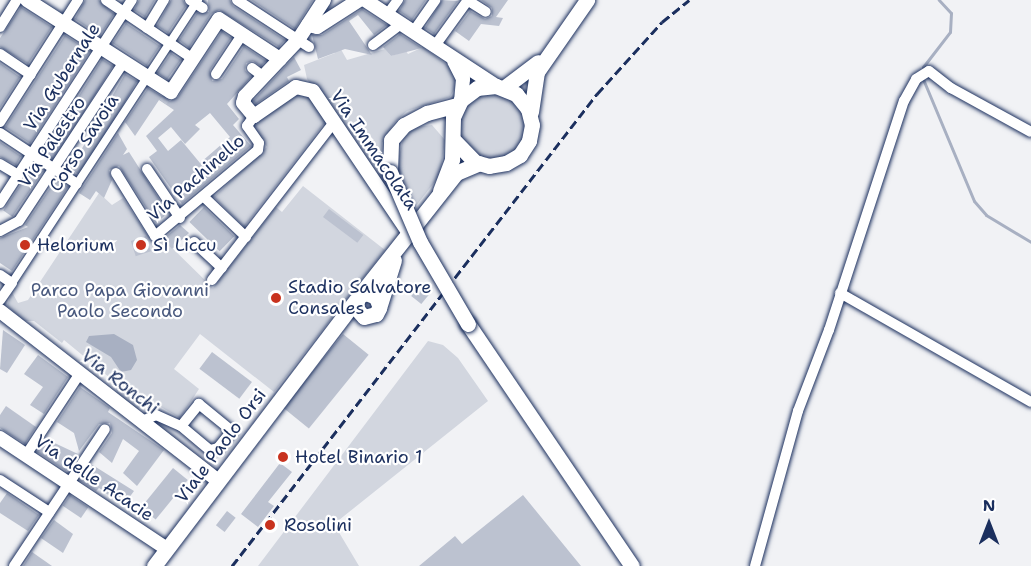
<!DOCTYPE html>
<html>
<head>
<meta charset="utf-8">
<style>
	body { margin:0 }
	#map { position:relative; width:1031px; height:566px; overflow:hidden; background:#f1f2f5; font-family:"Shantell Sans",sans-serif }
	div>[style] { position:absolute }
	.green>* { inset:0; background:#d2d6df }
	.round { border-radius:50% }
	.water>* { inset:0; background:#a8b0c2 }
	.stream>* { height:3px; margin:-1.5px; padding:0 1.5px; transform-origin:1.5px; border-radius:1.5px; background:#a8b0c2 }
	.building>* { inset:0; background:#bcc2d0; transform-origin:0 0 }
	.pedestrian-tunnel>* { height:8px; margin-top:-4px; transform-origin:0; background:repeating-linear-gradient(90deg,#c6cbd7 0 8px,transparent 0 12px) }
	.roads { filter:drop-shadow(0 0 2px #1b2f5e) drop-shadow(0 0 2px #1b2f5e) }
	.pedestrian>* { height:8px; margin:-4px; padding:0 4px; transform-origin:4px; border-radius:4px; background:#fff }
	.minor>* { height:10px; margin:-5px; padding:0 5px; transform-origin:5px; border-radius:5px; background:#fff }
	.tertiary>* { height:14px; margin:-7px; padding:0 7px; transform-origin:7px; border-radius:7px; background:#fff }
	.secondary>* { height:15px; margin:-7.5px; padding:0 7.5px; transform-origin:7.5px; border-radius:7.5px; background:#fff }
	.rail>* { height:3px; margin-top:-1.5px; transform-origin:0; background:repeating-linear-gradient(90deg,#1b2f5e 0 9px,transparent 0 13.5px) }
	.bridges { filter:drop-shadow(0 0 2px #1b2f5e) drop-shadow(0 0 2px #1b2f5e) }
	.secondary-bridge>* { height:15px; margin:-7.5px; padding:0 7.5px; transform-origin:7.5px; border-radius:7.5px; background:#fff }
	.dots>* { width:16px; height:16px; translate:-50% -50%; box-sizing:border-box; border:3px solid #fff; border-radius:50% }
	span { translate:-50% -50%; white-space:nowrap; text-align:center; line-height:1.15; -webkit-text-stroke:4.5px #fff; paint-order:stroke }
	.street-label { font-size:18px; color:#1b2f5e }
	.poi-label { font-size:18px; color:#1b2f5e }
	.left { translate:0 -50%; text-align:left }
	.park-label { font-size:18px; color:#49597e }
	.north { position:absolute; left:959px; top:494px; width:60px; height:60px; -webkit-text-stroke:4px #fff; paint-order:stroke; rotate:0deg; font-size:16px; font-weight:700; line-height:24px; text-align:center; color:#1b2f5e }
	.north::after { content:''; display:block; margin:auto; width:21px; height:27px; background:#1b2f5e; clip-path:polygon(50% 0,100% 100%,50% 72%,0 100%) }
</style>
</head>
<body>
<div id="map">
	<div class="green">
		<i style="clip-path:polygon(338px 44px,347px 60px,385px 49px,391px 56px,406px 51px,408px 54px,423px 47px,455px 71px,457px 84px,450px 97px,407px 111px,394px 123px,382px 143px,383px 174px,396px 170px,403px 139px,416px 127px,432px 125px,445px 140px,440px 175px,405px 220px,374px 170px,307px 79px,304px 65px,335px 53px,333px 47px)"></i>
		<i class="round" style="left:458px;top:91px;width:68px;height:68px"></i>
		<i style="clip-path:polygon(299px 92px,308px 95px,326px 121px,244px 227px,214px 197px,267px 147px,252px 125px,279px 101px)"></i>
		<i style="clip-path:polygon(303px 186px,385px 250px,274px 392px,200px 334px,174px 369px,199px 389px,180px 418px,147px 399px,137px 410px,117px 394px,115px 382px,64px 340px,62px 343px,34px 321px,24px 321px,7px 306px,12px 292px,18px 303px,28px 300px,99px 193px,112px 205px,123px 198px,154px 245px,163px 239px,213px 288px,276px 207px,282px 212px)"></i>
		<i style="clip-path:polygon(428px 341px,443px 345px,458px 358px,488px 401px,334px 524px,359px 566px,258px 566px)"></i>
	</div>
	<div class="water">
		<i style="clip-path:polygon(114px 334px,133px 345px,137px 360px,131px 370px,121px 372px,111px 357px,86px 342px,89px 336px)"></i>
	</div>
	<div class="stream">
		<i style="left:923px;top:67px;width:44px;rotate:-52.4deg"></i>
		<i style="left:950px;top:32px;width:19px;rotate:-87deg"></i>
		<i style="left:951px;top:13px;width:18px;rotate:-133deg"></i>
		<i style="left:923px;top:79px;width:132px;rotate:67.3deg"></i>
		<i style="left:974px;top:201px;width:18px;rotate:49deg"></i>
		<i style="left:986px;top:215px;width:52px;rotate:31deg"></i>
	</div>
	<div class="building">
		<i style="clip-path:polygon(85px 0,99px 0,114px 14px,100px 36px,75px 19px)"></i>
		<i style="clip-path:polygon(139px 0,155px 0,145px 17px,134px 10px)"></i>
		<i style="clip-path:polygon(171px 0,183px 0,186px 6px,168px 33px,157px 26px)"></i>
		<i style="clip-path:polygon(208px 0,230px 0,233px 6px,285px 40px,279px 47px,219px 10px,211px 14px,189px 48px,179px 40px,197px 13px,209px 12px)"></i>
		<i style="clip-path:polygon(251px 0,313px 0,295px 29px)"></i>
		<i style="clip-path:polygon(405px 0,426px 0,412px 20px,399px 11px)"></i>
		<i style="clip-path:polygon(442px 0,458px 1px,434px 34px,425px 28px)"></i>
		<i style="clip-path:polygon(481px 0,508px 0,496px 17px,503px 18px,499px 26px,481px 24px,469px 41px,455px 31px,470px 11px,485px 19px,492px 16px,492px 8px)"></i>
		<i style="clip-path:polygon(21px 7px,52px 27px,28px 64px,0 47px,0 38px)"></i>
		<i style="clip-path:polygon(362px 9px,387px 25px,374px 35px,358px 15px,349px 21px,372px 55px,345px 49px,318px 59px,312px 35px,322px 35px)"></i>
		<i style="left:126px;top:23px;width:41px;height:24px;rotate:34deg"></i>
		<i style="clip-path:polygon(evenodd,222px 31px,231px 38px,210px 70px,212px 81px,222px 79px,244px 46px,266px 61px,261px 66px,253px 61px,246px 63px,245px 70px,251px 77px,227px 104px,239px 119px,233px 125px,251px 146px,182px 204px,149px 157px,157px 151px,146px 136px,174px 110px,159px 100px,135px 136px,125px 122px,148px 88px,170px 101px,178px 97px,222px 31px,210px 113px,230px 137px,200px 163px,181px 140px,168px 151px,158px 138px,171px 127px,185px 144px,200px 129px,195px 125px,210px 113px)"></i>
		<i style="clip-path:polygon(400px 34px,422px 48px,391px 56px,383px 47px)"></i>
		<i style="left:65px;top:35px;width:30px;height:110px;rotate:33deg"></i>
		<i style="left:171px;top:53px;width:12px;height:24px;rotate:35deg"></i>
		<i style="clip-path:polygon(294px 57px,301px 70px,287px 77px,289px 81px,256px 104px,253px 101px)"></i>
		<i style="left:102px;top:59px;width:13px;height:111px;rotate:32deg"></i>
		<i style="clip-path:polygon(0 63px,20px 77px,0 108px)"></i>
		<i style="left:125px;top:74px;width:14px;height:110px;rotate:30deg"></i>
		<i style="clip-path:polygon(118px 133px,127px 149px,123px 155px,129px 152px,168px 213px,156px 223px,119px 166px,109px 170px,112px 180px,104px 198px,96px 191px,90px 200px,79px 193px)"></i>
		<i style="clip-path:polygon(0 142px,21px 156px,16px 165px,0 157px)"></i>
		<i style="left:34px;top:165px;width:11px;height:55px;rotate:34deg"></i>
		<i style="clip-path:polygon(56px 179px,68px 187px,12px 271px,0 263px,0 238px,28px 227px,25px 225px)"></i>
		<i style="left:204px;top:207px;width:42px;height:21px;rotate:44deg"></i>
		<i style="left:329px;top:209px;width:43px;height:10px;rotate:37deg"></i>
		<i style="clip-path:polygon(180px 225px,189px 233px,172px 249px,163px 239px)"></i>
		<i style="left:146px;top:236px;width:16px;height:16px;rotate:72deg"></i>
		<i style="left:420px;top:285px;width:13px;height:14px;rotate:39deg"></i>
		<i style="clip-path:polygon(3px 330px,25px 345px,7px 373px,0 369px)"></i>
		<i style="left:343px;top:334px;width:33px;height:95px;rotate:39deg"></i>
		<i style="left:212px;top:352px;width:50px;height:21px;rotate:37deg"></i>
		<i style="clip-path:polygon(38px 355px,68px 377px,44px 414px,30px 405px,43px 387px,24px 374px)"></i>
		<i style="clip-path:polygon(80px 387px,110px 408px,108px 412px,164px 450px,137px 486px,123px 473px,139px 451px,123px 439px,112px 463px,99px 452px,112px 433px,110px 423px,99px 424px,79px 451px,74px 433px,57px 422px)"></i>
		<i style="clip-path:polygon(6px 406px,36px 427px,25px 444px,0 428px,0 415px)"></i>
		<i style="clip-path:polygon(46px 439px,78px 454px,66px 471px,37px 452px)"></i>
		<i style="clip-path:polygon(280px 463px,292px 472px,268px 502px,274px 506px,258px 527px,241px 514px)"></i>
		<i style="clip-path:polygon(91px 464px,134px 491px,123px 506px,99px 488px,96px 491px,80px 481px)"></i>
		<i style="left:173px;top:468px;width:19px;height:51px;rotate:39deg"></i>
		<i style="clip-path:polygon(7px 493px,39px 515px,28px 531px,0 513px,0 503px)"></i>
		<i style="left:70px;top:495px;width:22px;height:13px;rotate:34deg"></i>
		<i style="clip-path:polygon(523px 495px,581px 566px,419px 566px,455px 536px,462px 544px)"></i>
		<i style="left:227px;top:511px;width:11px;height:18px;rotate:38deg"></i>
		<i style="clip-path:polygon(54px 520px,73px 534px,63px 553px,41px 538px)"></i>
		<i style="clip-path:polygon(32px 552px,52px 566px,23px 566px)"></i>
	</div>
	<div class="pedestrian-tunnel">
		<i style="left:163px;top:102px;width:9px;rotate:-54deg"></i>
	</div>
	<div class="roads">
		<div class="pedestrian">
			<i style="left:12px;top:283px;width:339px;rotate:-56.7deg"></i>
		</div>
		<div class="minor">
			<i style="left:106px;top:0;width:105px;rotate:34.1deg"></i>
			<i style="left:190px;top:0;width:15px;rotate:32deg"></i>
			<i style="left:237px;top:0;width:86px;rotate:33.1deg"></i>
			<i style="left:467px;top:0;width:22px;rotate:32deg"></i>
			<i style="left:387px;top:15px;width:19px;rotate:-54deg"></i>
			<i style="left:0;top:27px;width:32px;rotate:-58deg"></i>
			<i style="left:147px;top:28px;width:33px;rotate:-59deg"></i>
			<i style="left:413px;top:32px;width:39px;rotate:-55deg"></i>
			<i style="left:373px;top:45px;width:35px;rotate:-37deg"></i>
			<i style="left:434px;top:47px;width:58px;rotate:-54.1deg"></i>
			<i style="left:0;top:54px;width:37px;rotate:34deg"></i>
			<i style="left:252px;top:68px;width:15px;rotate:37deg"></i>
			<i style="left:216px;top:74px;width:47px;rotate:-56.3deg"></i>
			<i style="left:0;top:122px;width:145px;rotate:-57.4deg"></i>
			<i style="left:0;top:133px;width:92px;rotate:33.5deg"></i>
			<i style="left:0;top:164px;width:21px;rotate:31deg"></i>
			<i style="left:147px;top:169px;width:59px;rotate:56deg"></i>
			<i style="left:116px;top:173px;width:74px;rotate:58.2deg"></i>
			<i style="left:155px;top:236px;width:134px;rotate:-39.9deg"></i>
			<i style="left:258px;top:150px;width:7px;rotate:-82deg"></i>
			<i style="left:259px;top:143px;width:21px;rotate:-125deg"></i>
			<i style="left:247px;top:126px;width:12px;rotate:-55deg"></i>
			<i style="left:204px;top:197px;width:58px;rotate:43.6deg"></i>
			<i style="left:0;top:203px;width:242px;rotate:-57deg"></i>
			<i style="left:0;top:231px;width:21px;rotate:-28deg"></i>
			<i style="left:19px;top:221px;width:191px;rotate:-56.6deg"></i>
			<i style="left:194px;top:242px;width:38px;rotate:43deg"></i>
			<i style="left:0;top:275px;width:14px;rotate:34deg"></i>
			<i style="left:12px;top:283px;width:21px;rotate:125deg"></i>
			<i style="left:212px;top:280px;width:200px;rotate:-52.3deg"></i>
			<i style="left:840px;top:293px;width:220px;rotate:29.7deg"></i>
			<i style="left:142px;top:421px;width:15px;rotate:-23deg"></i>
			<i style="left:156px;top:415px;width:27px;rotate:24deg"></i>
			<i style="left:181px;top:426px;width:38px;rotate:40deg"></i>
			<i style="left:210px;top:450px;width:8px;rotate:-14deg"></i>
			<i style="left:218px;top:448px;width:22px;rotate:-51deg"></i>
			<i style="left:232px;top:431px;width:43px;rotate:-140.7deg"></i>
			<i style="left:199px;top:404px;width:28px;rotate:129deg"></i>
			<i style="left:26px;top:455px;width:98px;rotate:-56.6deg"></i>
			<i style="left:0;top:480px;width:59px;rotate:33.1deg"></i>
			<i style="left:14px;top:566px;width:164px;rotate:-56.4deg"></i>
			<i style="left:755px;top:566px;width:161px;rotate:-74.5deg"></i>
			<i style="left:798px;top:411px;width:87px;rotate:-69.1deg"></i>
			<i style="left:829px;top:330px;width:241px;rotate:-71.9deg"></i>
			<i style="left:904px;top:101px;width:25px;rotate:-61deg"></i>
			<i style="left:916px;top:79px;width:15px;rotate:-32deg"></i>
			<i style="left:929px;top:71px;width:28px;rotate:38deg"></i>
			<i style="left:951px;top:88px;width:91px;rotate:28.8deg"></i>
		</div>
		<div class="tertiary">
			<i style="left:27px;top:0;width:171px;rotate:32.6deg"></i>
			<i style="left:171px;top:92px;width:87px;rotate:-56.7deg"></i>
			<i style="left:219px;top:19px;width:73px;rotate:33.3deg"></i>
			<i style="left:324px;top:0;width:48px;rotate:123deg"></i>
			<i style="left:298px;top:40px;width:77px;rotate:133.4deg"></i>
			<i style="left:245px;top:96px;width:7px;rotate:106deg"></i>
			<i style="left:243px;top:103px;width:17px;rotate:50deg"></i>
			<i style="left:254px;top:116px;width:51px;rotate:-34.6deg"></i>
			<i style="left:296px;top:87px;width:17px;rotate:13deg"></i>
			<i style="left:313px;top:91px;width:170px;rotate:56deg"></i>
			<i style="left:365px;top:0;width:157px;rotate:33.3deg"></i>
			<i style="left:308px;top:25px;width:9px;rotate:13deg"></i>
			<i style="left:317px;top:27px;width:50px;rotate:-32.7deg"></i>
			<i style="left:454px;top:61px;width:20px;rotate:63deg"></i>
			<i style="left:463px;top:79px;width:21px;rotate:95deg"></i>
			<i style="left:0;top:311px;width:276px;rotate:37.9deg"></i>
			<i style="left:0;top:438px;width:201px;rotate:33.6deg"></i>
		</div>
		<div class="secondary">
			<i style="left:505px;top:87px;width:41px;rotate:-37.1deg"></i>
			<i style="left:531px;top:112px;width:40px;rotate:-81.5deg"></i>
			<i style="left:537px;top:72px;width:88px;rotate:-55.2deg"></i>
			<i style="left:390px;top:172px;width:32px;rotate:-88deg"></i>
			<i style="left:391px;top:140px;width:20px;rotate:-49deg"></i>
			<i style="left:404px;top:125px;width:26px;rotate:-28deg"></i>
			<i style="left:427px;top:113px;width:31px;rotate:-15deg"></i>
			<i style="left:440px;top:191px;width:34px;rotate:-69deg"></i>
			<i style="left:452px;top:159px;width:42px;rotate:-88.6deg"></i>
			<i style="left:453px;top:117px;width:19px;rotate:-65deg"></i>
			<i style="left:461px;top:100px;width:20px;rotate:-37deg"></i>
			<i style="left:477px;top:88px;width:19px;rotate:-6deg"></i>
			<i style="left:496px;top:86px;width:22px;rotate:22deg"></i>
			<i style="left:516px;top:94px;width:19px;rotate:51deg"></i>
			<i style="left:528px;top:109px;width:16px;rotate:76deg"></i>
			<i style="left:532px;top:125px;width:16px;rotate:101deg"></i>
			<i style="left:529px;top:141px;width:17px;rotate:123deg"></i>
			<i style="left:520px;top:155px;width:16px;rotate:150deg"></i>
			<i style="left:506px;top:163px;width:17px;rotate:170deg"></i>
			<i style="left:489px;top:166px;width:15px;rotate:-164deg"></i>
			<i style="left:475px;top:162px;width:29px;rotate:-134deg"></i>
			<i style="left:359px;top:296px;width:157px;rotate:-51.7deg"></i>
			<i style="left:456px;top:173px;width:25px;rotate:-23deg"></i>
			<i style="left:379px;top:305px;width:9px;rotate:-111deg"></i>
			<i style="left:376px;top:297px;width:11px;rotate:-158deg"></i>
			<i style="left:366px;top:293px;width:8px;rotate:157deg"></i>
			<i style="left:359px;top:296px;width:12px;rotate:110deg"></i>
			<i style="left:355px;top:307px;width:13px;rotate:48deg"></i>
			<i style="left:364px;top:317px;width:12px;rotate:-14deg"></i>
			<i style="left:376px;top:314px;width:7px;rotate:-63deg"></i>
			<i style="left:379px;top:308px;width:50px;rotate:-72.6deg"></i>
			<i style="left:468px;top:324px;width:292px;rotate:55.9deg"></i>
			<i style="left:154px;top:566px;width:334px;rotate:-52.8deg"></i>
		</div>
	</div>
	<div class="rail">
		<i style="left:232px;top:566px;width:597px;rotate:-52.29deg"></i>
		<i style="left:597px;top:94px;width:97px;rotate:-47.9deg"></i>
		<i style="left:662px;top:22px;width:35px;rotate:-39deg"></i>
	</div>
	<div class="bridges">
		<div class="secondary-bridge">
			<i style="left:390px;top:172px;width:76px;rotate:66.8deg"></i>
			<i style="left:420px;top:242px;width:95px;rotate:59.7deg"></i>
		</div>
	</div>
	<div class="dots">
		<i style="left:25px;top:245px;background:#c8321e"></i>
		<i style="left:141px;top:245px;background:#c8321e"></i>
		<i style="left:276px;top:298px;background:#c8321e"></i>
		<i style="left:283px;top:457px;background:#c8321e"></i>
		<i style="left:270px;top:525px;background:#c8321e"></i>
	</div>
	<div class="street-label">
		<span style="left:62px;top:77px;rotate:-57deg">Via Gubernale</span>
		<span style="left:52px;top:142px;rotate:-56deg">Via Palestro</span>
		<span style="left:84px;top:143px;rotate:-57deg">Corso Savoia</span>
		<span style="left:374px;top:150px;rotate:56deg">Via Immacolata</span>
		<span style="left:196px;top:178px;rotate:-41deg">Via Pachinello</span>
		<span style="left:120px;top:382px;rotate:38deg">Via Ronchi</span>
		<span style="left:221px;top:446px;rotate:-53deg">Viale Paolo Orsi</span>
		<span style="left:94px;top:478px;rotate:34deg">Via delle Acacie</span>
	</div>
	<div class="poi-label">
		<span class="left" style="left:37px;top:245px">Helorium</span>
		<span class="left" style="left:153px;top:245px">Sì Liccu</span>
		<span class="left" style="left:288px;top:298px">Stadio Salvatore<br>Consales</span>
		<span class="left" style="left:295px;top:457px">Hotel Binario 1</span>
		<span class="left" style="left:284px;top:525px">Rosolini</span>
	</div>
	<div class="park-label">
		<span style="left:120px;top:301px">Parco Papa Giovanni<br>Paolo Secondo</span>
	</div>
	<div class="north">N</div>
</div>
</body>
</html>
